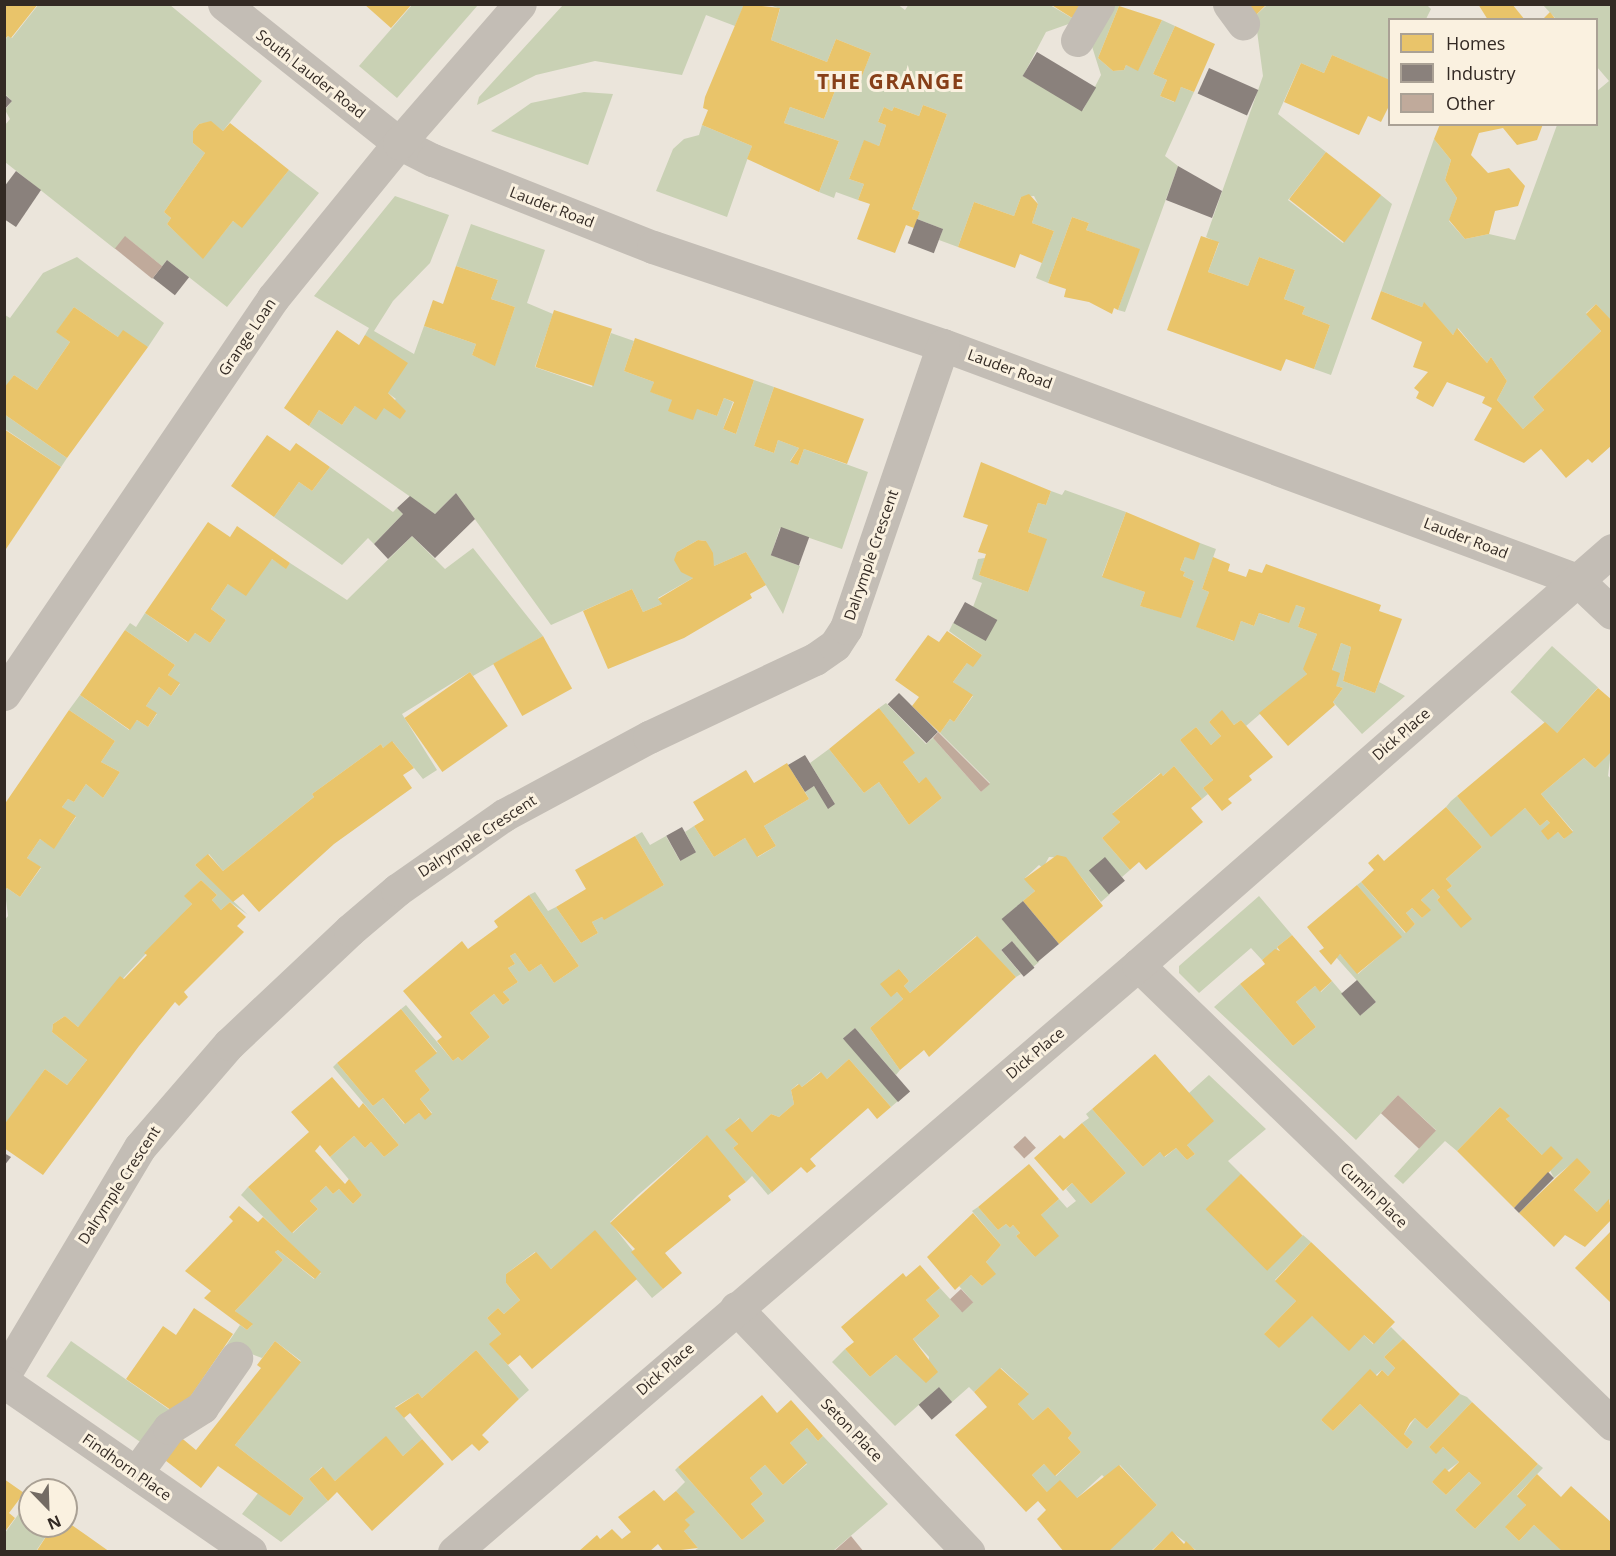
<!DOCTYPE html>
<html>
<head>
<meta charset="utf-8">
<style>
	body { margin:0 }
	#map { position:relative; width:1616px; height:1556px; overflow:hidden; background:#ebe5db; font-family:"Open Sans",sans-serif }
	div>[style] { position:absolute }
	.green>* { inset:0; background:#c9d1b4; transform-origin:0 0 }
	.homes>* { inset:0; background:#e9c46a; transform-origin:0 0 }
	.industry>* { inset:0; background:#8a817c; transform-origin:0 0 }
	.building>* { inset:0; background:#c0aa9b; transform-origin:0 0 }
	.minor>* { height:33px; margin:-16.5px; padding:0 16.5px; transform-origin:16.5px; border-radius:16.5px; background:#c3bdb5 }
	span { translate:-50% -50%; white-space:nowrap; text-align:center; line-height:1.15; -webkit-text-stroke:6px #faf1e0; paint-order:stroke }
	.street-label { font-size:15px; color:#332a24 }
	.district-label { font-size:21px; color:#873f18; font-weight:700; letter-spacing:1.5px }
	.frame { position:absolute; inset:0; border:6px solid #332a24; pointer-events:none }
	.legend { position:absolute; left:1388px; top:18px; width:210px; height:108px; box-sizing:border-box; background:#faf1e0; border:2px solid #aaa195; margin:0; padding:8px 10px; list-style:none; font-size:18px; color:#332a24 }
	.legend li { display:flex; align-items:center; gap:12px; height:30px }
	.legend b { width:30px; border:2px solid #aaa195 }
	.north { position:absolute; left:18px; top:1478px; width:60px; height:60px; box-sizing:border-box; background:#faf1e0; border:2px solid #aaa195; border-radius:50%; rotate:157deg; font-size:16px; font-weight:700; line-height:24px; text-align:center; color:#332a24 }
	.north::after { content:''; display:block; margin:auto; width:21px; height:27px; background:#736b64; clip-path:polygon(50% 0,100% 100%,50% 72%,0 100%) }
</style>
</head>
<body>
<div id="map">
	<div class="green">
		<i style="clip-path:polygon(897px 4px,905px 10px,909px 4px,1050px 5px,1077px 21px,1046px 32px,1023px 76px,1083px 110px,1101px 75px,1089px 37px,1109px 5px,1119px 6px,1098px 58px,1113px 71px,1124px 70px,1126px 65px,1138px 70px,1162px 20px,1175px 26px,1153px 74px,1167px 80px,1160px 96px,1174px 102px,1181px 87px,1194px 92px,1165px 156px,1178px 166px,1125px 312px,1118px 310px,1139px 249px,1086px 230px,1089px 223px,1072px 217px,1048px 283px,1036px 278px,1054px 231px,1032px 223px,1038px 204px,1034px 196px,1021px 197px,1014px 216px,974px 202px,958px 247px,939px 240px,943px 229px,917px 219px,920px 212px,912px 209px,947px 114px,923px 105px,919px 116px,894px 107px,892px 111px,884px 107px,878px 122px,886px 125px,879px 146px,864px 141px,849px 179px,864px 184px,858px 200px,836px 192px,834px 198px,819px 192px,839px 141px,784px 123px,790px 107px,824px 119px,838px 83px,856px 90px,871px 53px,836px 39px,827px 62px,771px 40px,780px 9px,770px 5px)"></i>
		<i style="clip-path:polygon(38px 5px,170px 5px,262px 81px,223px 131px,211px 122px,199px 124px,193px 131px,193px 143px,205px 153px,164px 212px,171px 218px,167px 224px,203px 258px,233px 221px,242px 227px,289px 170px,319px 193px,227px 307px,167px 260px,162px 266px,126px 237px,115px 249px,5px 162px,5px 125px,10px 119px,5px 110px,12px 101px,5px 94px,5px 40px,8px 36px,12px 38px)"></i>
		<i style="clip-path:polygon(412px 5px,478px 5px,397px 98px,359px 66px)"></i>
		<i style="clip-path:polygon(563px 5px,744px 5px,735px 26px,706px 15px,682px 75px,595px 61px,536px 75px,477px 105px,479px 97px)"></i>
		<i style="clip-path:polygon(1267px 5px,1427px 5px,1431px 9px,1426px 19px,1390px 20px,1389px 80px,1332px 55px,1324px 73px,1301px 63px,1278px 114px,1326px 152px,1288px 200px,1343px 243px,1381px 195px,1392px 204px,1331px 375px,1314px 369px,1330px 325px,1302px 314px,1305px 307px,1284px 299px,1295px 270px,1259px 257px,1248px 286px,1208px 272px,1219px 243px,1206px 237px,1263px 76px,1255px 16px)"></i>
		<i style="clip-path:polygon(1543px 5px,1611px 5px,1611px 321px,1596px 304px,1586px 313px,1601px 331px,1533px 397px,1544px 410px,1523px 429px,1497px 400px,1507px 381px,1491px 357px,1487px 363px,1458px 328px,1453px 335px,1424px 303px,1422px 307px,1381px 291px,1434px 139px,1451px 160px,1445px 180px,1457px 198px,1449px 221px,1465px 239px,1489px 234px,1515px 240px,1557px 125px,1596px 124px,1597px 91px,1609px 81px,1597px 67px,1596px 20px,1556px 19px)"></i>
		<i style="clip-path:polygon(584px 92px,613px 94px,588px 165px,491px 131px,531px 103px)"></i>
		<i style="clip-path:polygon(702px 125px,752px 146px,727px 217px,656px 191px,673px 149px,684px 139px,699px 135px)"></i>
		<i style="clip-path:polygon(395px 196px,449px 215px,430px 263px,393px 301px,374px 331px,414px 354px,424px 326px,476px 344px,472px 355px,495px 365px,515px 307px,491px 299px,498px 280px,456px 266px,471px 224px,545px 250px,527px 303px,553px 314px,535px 367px,592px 387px,611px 333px,634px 341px,624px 371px,654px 382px,651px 392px,717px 416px,724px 398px,733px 402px,723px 429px,736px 434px,754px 380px,774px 387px,754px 446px,774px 453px,778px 440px,799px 448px,790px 461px,798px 465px,804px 449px,868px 472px,842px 549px,780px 528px,771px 555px,800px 566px,783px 614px,746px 552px,714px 566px,706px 541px,698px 540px,677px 552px,693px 578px,658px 598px,662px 604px,643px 612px,632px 589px,551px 625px,456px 493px,435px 514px,309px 426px,319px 410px,342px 425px,355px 406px,384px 408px,396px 399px,388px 393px,365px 335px,369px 328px,314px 296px)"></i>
		<i style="clip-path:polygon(77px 257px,164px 323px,148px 347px,118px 337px,74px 307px,57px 332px,70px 342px,37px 390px,14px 375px,5px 388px,5px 315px,10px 318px,43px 273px)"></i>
		<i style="clip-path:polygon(4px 414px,67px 458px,61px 467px,5px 429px)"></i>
		<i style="clip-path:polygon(330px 467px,393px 512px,397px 508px,403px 514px,374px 544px,368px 538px,342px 565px,274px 517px,299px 482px,312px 491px)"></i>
		<i style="clip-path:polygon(1065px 490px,1126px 512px,1102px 576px,1145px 592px,1140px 606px,1181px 617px,1194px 581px,1183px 576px,1185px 572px,1180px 570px,1185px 557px,1200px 543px,1216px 549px,1202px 589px,1209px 592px,1197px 627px,1233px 641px,1241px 621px,1254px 626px,1259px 613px,1275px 619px,1296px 605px,1305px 608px,1298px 627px,1317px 634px,1304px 669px,1307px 674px,1246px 726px,1241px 720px,1234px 725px,1222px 711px,1209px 722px,1221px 736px,1211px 745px,1196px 727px,1180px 740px,1213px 780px,1203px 788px,1208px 794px,1202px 799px,1174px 766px,1163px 776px,1160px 773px,1113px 813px,1120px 822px,1102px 838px,1130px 870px,1122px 877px,1105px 858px,1110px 894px,1101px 902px,1066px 858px,1049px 857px,1043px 868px,1039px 865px,1025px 878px,1035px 891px,1002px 919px,1039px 962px,1033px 967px,1012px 941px,1001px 950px,1021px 974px,1016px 977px,976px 936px,910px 993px,904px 986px,909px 981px,899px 969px,891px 996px,897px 992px,903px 999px,870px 1028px,900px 1070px,896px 1075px,855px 1028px,844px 1038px,898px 1101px,891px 1107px,849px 1059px,827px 1079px,820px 1072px,802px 1087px,798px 1084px,791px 1090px,794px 1104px,779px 1117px,771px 1114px,752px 1132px,739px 1118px,726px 1130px,738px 1144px,733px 1148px,772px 1192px,768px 1195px,752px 1176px,746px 1182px,706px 1136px,638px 1195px,610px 1222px,663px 1289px,652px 1298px,595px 1231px,551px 1269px,535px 1252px,506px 1274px,506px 1283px,520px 1300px,504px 1314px,498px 1308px,487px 1318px,501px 1334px,490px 1344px,529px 1390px,519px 1399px,476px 1350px,422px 1398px,418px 1393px,395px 1407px,422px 1439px,403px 1456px,386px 1437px,335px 1481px,322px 1467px,309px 1479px,328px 1501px,281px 1542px,242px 1514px,259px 1492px,290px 1516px,304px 1498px,235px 1445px,301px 1361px,275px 1341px,262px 1358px,249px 1353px,215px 1362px,240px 1325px,247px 1330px,252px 1325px,235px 1311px,283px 1260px,275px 1252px,278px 1250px,314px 1279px,321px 1273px,241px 1195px,248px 1187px,293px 1233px,318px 1209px,310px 1201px,326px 1186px,333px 1194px,339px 1189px,353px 1204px,362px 1195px,330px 1157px,354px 1136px,365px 1148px,371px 1142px,384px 1157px,399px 1145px,333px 1067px,337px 1063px,373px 1106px,383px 1098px,404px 1124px,419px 1113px,425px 1119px,432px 1113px,420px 1099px,430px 1090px,415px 1071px,437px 1052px,401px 1009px,406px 1005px,453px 1061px,458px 1057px,462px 1061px,490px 1037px,470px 1013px,494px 994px,503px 1005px,510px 1000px,503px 992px,518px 982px,508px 968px,515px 964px,510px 956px,515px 953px,529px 972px,541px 964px,554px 983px,579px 966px,529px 895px,535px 892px,548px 911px,556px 907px,581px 943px,598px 933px,592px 922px,602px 917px,604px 919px,664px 885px,635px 836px,642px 832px,650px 845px,666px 836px,680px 861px,696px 852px,685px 832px,694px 826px,714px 857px,745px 838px,758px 857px,776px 846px,764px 826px,809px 799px,805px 792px,814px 786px,835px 804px,810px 763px,829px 749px,864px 793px,879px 782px,909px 825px,942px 798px,926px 778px,919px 783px,903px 762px,914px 753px,879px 708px,886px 703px,926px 744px,933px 738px,981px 792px,990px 783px,940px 733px,950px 719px,954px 722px,973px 696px,953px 682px,967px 663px,982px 655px,949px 631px,953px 623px,996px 620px,973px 607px,982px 583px,972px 579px,978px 559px,985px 558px,979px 575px,1028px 592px,1046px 539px,1028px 532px,1038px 503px,1046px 505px,1051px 491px,1062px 495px)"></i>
		<i style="clip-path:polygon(412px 536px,445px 569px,473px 548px,543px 636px,473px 676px,470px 672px,402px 714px,437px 770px,423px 779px,393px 742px,383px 748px,381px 744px,312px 794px,314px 797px,223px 871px,209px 854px,195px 865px,248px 915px,230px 902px,221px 910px,212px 900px,217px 895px,201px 880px,185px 896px,192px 904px,78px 1027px,65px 1016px,53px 1024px,52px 1032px,87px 1060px,67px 1085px,45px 1069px,5px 1125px,4px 921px,8px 916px,5px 892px,7px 888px,20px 897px,41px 868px,27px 858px,40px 839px,54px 848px,76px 817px,62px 807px,68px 799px,74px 802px,86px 784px,103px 798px,120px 772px,101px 762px,115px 741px,69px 710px,80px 695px,129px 730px,137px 720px,148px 727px,157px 714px,146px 706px,159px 687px,171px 696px,180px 684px,168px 675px,175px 665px,125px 630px,130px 623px,136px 627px,145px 613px,187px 642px,195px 633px,210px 643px,226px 620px,211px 609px,228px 584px,272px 559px,286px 568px,290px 563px,347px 600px)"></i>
		<i style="clip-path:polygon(1341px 643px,1351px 647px,1343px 681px,1375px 693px,1379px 682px,1405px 696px,1362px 734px,1333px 702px,1343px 688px,1336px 686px,1332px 670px)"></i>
		<i style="left:1552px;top:646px;width:62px;height:62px;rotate:42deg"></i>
		<i style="clip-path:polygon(1611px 751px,1608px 776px,1612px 779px,1612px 1202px,1609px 1200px,1597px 1212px,1574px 1190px,1591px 1172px,1577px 1159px,1554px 1178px,1542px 1155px,1506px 1119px,1509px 1116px,1500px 1107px,1457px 1151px,1445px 1141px,1403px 1184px,1394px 1176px,1436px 1130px,1398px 1095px,1356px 1140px,1214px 1007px,1240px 984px,1293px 1046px,1316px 1027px,1296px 1002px,1315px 986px,1321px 992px,1332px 981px,1361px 1015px,1376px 1002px,1336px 957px,1340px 954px,1358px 974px,1401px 937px,1357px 885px,1361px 882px,1405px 933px,1415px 924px,1406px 913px,1412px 908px,1422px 918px,1430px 910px,1421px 900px,1433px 889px,1440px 897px,1437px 900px,1461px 927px,1447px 890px,1452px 886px,1446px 879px,1482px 847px,1446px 807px,1451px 801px,1457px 796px,1491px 836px,1525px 808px,1540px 826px,1547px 820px,1550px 823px,1548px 839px,1558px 832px,1564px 839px,1573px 831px,1541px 794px,1584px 758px,1595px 768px)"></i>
		<i style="clip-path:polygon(1259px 896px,1292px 935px,1277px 947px,1278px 953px,1275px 950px,1262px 960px,1251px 948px,1199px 993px,1179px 973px,1179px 966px)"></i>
		<i style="clip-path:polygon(1209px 1075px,1266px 1129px,1228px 1161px,1241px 1174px,1267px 1268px,1303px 1235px,1311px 1242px,1275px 1280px,1296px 1301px,1264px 1334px,1312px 1316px,1364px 1335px,1373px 1344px,1391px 1327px,1403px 1339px,1384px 1357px,1395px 1368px,1388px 1376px,1382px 1370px,1321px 1420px,1333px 1431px,1360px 1404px,1407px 1449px,1413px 1442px,1404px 1434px,1415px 1418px,1427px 1429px,1460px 1394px,1467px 1397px,1472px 1402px,1429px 1447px,1436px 1453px,1443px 1447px,1459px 1462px,1432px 1482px,1446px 1495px,1469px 1472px,1481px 1483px,1455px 1510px,1475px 1529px,1538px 1464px,1543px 1468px,1517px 1495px,1526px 1505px,1506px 1528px,1519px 1541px,1534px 1525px,1563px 1551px,1197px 1551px,1172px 1532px,1151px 1551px,1108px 1551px,1157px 1505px,1120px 1465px,1105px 1478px,1102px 1475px,1077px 1498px,1047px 1492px,1032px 1475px,1044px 1464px,1056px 1476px,1081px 1452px,1068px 1438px,1072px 1433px,1048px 1407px,1033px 1420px,1018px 1404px,1028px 1393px,1001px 1368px,974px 1392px,969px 1387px,952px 1402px,939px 1387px,895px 1426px,832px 1362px,845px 1349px,870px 1377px,896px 1355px,926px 1382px,929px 1357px,913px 1339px,940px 1316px,926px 1300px,940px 1288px,961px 1311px,973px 1302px,959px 1286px,971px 1275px,982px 1286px,995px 1274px,986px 1262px,1001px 1245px,972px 1211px,978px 1207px,998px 1230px,1006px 1224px,1010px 1228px,1013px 1225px,1020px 1233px,1016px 1236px,1035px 1257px,1041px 1215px,1059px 1199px,1067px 1208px,1076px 1201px,1066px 1189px,1072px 1183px,1091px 1204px,1126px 1173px,1082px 1123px,1089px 1118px,1086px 1114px,1092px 1109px,1143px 1167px,1160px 1152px,1165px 1157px,1176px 1148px,1187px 1160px,1195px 1154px,1187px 1145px,1189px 1093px)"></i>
		<i style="left:71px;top:1341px;width:123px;height:43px;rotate:35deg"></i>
		<i style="clip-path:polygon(807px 1428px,818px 1441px,823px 1436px,888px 1504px,833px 1551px,694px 1551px,698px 1548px,684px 1531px,685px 1520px,694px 1512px,676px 1491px,685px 1482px,675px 1470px,678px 1467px,742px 1540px,765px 1521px,751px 1504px,763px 1494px,750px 1478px,765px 1465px,783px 1485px,807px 1464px,790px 1443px)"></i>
		<i style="clip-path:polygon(30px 1498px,30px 1526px,53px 1526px,36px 1551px,4px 1551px,5px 1533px)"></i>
	</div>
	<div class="homes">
		<i style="clip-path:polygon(4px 4px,38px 4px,11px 38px,8px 36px,4px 40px)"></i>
		<i style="clip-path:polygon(364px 4px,412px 4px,391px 28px)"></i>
		<i style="clip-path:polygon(744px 4px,780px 8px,771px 40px,827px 62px,836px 39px,871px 53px,856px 91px,838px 83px,824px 119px,790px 107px,784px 123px,839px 141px,819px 192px,747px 159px,752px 146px,702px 125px,708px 110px,703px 108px,705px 97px)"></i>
		<i style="clip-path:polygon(1050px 4px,1087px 4px,1077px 21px)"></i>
		<i style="clip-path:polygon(1244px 4px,1267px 4px,1255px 16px)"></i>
		<i style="clip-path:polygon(1478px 4px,1512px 4px,1525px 20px,1488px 20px)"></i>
		<i style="clip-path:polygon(1119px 6px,1162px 20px,1138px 71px,1126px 65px,1124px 70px,1113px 71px,1098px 58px)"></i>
		<i style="clip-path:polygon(1550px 12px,1556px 20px,1542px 20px)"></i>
		<i style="clip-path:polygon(1175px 26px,1215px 44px,1194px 92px,1181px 87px,1175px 102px,1160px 96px,1167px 80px,1153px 74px)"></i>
		<i style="clip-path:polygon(1332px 55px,1390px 80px,1390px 104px,1381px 122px,1368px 116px,1359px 135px,1284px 102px,1301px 63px,1324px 73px)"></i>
		<i style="clip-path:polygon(923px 105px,947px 114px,912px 209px,920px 212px,914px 228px,906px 225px,895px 253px,857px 239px,870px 204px,858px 200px,864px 184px,849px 179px,864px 140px,879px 146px,886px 125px,878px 122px,884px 107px,892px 111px,894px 107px,919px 116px)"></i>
		<i style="clip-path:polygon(211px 121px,223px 131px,230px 123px,289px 170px,242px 228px,233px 221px,203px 259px,167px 224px,171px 218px,164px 212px,205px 153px,193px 143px,193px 131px,199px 124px)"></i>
		<i style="clip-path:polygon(1440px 124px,1543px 124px,1537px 140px,1517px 145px,1503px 128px,1479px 133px,1471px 155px,1488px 173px,1509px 168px,1525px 186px,1518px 206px,1495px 211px,1489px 234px,1465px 239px,1449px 220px,1457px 198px,1445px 180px,1451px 160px,1434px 139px)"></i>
		<i style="left:1326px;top:152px;width:70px;height:60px;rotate:38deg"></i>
		<i style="clip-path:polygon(1029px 194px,1038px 204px,1032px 223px,1054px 231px,1042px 263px,1020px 254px,1015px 268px,958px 247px,974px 202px,1014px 216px,1021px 197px)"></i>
		<i style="clip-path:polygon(1072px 217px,1089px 223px,1086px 230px,1140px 249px,1118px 310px,1114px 308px,1112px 314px,1089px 302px,1064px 297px,1066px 289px,1048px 283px)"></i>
		<i style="clip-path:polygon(1201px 236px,1219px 242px,1208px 272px,1248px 286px,1259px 257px,1295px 270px,1284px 299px,1305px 307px,1302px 314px,1330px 325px,1314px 369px,1286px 359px,1281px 371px,1167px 330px)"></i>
		<i style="clip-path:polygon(456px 266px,498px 280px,491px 299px,515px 307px,495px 366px,472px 355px,476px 344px,424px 326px,433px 300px,443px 304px)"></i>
		<i style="clip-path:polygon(1381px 291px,1422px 307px,1424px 302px,1453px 335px,1457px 328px,1487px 363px,1491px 357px,1507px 381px,1497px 400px,1523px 429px,1544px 410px,1533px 397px,1601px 331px,1586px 314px,1596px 304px,1612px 321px,1612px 445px,1592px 463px,1588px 459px,1566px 478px,1541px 449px,1524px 463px,1474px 440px,1492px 408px,1482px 403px,1485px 397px,1447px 382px,1433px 407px,1416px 398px,1419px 392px,1414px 388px,1428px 372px,1413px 367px,1422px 342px,1371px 319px)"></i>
		<i style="clip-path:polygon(74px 307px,118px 337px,123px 330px,148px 347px,67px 458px,4px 414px,4px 388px,14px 375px,37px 390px,70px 342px,56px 332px)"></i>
		<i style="left:554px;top:310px;width:61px;height:60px;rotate:18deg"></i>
		<i style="clip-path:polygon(337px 330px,359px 345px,365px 335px,408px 363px,388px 393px,406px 411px,400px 419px,384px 408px,376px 420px,355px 406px,342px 425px,319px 410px,309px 426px,284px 408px)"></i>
		<i style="clip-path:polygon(635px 338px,754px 380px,736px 434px,723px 429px,734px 402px,724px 398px,717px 416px,697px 409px,693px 420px,668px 411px,672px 400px,650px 392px,654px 382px,624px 371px)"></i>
		<i style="clip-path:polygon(774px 387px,864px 419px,847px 464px,804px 449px,798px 465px,790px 462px,799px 448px,778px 440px,774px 453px,754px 446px)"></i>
		<i style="clip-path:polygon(4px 429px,61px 467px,4px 552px)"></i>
		<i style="clip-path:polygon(267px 435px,290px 451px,296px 443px,330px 467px,312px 491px,299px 482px,274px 517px,231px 486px)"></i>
		<i style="clip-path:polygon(981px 462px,1051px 491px,1046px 505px,1038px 503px,1028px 532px,1047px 539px,1028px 592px,979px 575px,986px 554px,978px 552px,988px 525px,963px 517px)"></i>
		<i style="clip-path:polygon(1126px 512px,1200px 543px,1194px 560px,1185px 557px,1180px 570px,1185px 572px,1183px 576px,1194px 581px,1181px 618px,1140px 606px,1145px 592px,1102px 577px)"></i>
		<i style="clip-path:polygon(208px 522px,230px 537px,237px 526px,290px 563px,286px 569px,272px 559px,246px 596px,228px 584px,211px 609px,226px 620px,210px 643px,195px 633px,188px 642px,145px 613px)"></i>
		<i style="clip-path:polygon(698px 540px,706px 541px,713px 553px,714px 566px,746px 552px,766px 585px,750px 594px,752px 598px,684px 638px,608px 669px,583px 611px,632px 589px,643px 612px,662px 604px,658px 599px,693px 578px,681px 572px,674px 560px,677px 552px)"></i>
		<i style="clip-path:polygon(1213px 557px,1230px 564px,1228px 571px,1246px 577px,1249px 569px,1262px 573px,1266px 564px,1381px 605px,1379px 611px,1402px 619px,1375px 693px,1343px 681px,1351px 647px,1341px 643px,1332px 670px,1340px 673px,1336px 686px,1343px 688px,1333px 702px,1335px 705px,1288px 746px,1259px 713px,1307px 674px,1303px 669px,1317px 634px,1298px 627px,1305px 608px,1296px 605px,1289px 623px,1259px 613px,1254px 626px,1241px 621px,1234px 641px,1196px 627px,1209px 592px,1202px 589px)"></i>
		<i style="clip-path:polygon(125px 630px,175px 665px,168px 675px,180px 683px,171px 696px,159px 687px,146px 706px,157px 713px,148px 727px,137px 720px,130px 730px,80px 695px)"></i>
		<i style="clip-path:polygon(947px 631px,982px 655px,973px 667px,967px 663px,953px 682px,973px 695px,954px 722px,950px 719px,940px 733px,912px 706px,919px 697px,895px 680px,928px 635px,939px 642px)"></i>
		<i style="left:543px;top:636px;width:60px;height:57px;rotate:61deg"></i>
		<i style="left:470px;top:672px;width:66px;height:80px;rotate:55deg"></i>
		<i style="clip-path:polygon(1598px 688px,1612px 700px,1612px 751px,1595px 768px,1584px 758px,1541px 794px,1573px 832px,1564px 839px,1558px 832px,1548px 840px,1541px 831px,1550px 823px,1547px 820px,1540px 826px,1525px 808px,1491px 837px,1457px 796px,1545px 722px,1557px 733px)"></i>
		<i style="clip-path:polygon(879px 708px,915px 753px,903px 762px,919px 783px,926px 777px,942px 798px,909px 825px,879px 782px,864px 793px,829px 749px)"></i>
		<i style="clip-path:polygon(69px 710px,115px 741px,101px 762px,120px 772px,103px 798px,86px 784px,74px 802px,68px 799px,62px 807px,76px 816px,54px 849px,40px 839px,27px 858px,41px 867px,20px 897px,7px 888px,4px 892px,4px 805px)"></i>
		<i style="clip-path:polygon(1222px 710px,1234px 725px,1241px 720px,1273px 757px,1249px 776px,1252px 780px,1228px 799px,1232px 803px,1222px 811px,1203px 788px,1213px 780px,1180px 740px,1196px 727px,1211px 745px,1221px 736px,1209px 722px)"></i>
		<i style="clip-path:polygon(392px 741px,414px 768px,403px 775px,412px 788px,334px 844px,259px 912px,243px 894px,233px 902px,195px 865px,208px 854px,223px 871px,314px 797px,312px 794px,381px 744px,383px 748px)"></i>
		<i style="clip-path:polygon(787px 763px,809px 799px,764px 826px,776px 846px,757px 857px,745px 838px,714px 857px,694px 826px,704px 820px,693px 802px,746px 770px,754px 783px)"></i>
		<i style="clip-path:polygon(1174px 766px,1202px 799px,1191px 808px,1203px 822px,1146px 870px,1139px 862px,1130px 870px,1102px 838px,1120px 822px,1112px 814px,1161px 773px,1163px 776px)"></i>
		<i style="clip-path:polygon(1446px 807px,1482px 847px,1446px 879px,1452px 886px,1447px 890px,1472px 919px,1461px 928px,1437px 900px,1440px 897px,1433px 889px,1421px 900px,1431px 910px,1422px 918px,1412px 908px,1406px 913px,1415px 924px,1406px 933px,1361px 882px,1374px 870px,1368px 863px,1378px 854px,1384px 861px)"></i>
		<i style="clip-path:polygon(635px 836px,664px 885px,604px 920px,602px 917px,592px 922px,598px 933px,581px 943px,556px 907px,586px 889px,575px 870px)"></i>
		<i style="clip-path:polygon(1057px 855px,1066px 857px,1103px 906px,1059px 944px,1023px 901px,1035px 891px,1024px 879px)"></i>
		<i style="clip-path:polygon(201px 880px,217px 895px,212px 900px,221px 910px,230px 902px,246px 917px,237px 926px,244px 932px,184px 992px,188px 997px,179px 1006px,175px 1002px,139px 1046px,43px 1175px,4px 1148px,4px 1125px,45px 1069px,67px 1085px,87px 1060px,52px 1032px,53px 1024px,65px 1016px,78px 1027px,120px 976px,124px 979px,147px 955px,144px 953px,192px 904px,184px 896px)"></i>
		<i style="clip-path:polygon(1357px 885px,1402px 937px,1357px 974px,1340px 954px,1331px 965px,1319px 951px,1324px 948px,1307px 927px)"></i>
		<i style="clip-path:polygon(529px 895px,579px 966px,554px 983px,541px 964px,529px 972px,515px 953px,510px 956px,515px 964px,508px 968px,518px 982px,503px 992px,510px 1000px,503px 1005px,494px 994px,470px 1013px,490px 1037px,462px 1061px,458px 1057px,453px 1061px,437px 1041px,442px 1037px,403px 991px,462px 941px,468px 949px,498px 927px,494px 921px)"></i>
		<i style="clip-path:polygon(1292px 935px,1332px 981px,1320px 992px,1315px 986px,1296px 1002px,1316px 1027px,1293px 1046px,1240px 984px,1265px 964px,1262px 960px,1275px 949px,1280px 951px,1277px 947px)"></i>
		<i style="clip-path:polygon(977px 936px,1016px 977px,929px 1057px,924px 1050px,900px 1070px,870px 1028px,903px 999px,897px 992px,891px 997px,880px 984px,899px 969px,909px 981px,904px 986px,910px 993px)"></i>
		<i style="clip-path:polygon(401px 1009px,437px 1053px,415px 1071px,430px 1090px,420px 1099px,432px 1114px,425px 1120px,419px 1113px,405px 1124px,383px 1098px,373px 1106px,337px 1063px)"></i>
		<i style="clip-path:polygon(1155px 1054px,1214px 1121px,1187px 1145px,1195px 1154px,1187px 1160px,1176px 1148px,1164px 1157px,1160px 1152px,1143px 1167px,1092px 1109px)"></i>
		<i style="clip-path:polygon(849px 1059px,891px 1107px,877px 1119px,868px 1108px,810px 1159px,816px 1166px,807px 1173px,801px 1167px,772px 1192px,733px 1148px,738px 1144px,725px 1130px,740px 1118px,752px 1132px,771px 1114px,779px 1117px,794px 1104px,791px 1090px,799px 1084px,802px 1087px,821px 1072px,827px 1079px)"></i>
		<i style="clip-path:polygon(332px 1077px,359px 1108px,363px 1103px,399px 1145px,384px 1157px,371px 1142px,365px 1148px,354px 1136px,330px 1157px,320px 1145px,315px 1151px,345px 1184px,349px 1179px,362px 1195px,353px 1204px,339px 1189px,333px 1194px,326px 1186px,310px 1201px,318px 1209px,292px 1233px,248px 1187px,309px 1132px,291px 1112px)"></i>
		<i style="clip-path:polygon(1500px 1107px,1510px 1116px,1506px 1119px,1542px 1155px,1551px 1146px,1563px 1158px,1514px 1208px,1457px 1151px)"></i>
		<i style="clip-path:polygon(1082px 1123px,1126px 1173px,1091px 1204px,1072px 1183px,1063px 1191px,1034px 1158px,1060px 1135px,1064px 1139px)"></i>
		<i style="clip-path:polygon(707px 1135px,746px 1182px,728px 1196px,731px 1200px,665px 1253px,682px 1273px,663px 1289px,631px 1252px,635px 1249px,610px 1223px)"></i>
		<i style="clip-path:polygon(1577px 1158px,1591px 1172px,1574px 1190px,1597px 1212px,1609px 1199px,1612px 1219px,1585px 1247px,1565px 1235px,1554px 1247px,1519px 1213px)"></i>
		<i style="clip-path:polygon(1029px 1164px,1059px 1199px,1041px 1215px,1059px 1236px,1035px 1257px,1016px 1236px,1020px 1233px,1013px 1225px,1010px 1228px,1006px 1224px,998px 1230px,978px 1207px)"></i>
		<i style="left:1241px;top:1174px;width:87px;height:50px;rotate:45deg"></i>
		<i style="clip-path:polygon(239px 1206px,258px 1222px,263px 1217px,321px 1272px,315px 1279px,278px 1250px,275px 1252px,283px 1260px,235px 1311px,253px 1324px,247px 1330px,204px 1298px,211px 1291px,185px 1271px,233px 1221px,229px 1217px)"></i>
		<i style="clip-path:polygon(973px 1213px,1001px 1245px,986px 1262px,996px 1274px,982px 1286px,971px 1275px,955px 1290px,927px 1257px)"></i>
		<i style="clip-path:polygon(595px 1230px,637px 1279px,532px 1369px,520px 1355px,508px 1365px,489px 1344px,501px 1334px,487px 1318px,498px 1308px,504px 1314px,520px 1300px,506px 1283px,506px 1274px,536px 1252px,551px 1269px)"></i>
		<i style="clip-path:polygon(1612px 1230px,1612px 1301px,1610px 1302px,1575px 1268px)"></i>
		<i style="clip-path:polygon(1311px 1242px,1395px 1322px,1374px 1344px,1364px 1335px,1349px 1351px,1312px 1316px,1279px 1348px,1264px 1334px,1296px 1301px,1275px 1281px)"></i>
		<i style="clip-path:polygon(920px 1265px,940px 1288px,926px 1300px,940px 1316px,913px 1339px,938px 1372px,926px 1383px,896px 1355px,870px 1377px,845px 1349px,854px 1342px,841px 1327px,903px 1273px,906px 1277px)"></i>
		<i style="clip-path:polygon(194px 1308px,233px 1334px,178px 1415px,126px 1379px,163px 1326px,176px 1335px)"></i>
		<i style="clip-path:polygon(1403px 1339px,1460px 1394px,1427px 1429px,1415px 1418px,1410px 1423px,1404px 1434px,1413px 1442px,1407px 1449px,1360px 1404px,1333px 1431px,1321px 1420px,1370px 1369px,1377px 1376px,1382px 1370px,1388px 1376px,1395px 1368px,1384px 1357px)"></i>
		<i style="clip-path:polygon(275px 1341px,301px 1362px,235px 1445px,304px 1498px,290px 1516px,218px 1466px,201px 1488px,161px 1457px,178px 1435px,196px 1450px,261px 1368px,257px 1365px)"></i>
		<i style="clip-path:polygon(476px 1350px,519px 1399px,482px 1435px,489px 1442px,479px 1451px,472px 1444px,452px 1461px,410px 1413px,404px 1418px,395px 1408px,418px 1393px,422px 1398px)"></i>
		<i style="clip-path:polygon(1000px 1368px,1029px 1394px,1018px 1404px,1033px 1420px,1048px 1407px,1072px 1433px,1068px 1438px,1081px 1452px,1055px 1476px,1044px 1464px,1032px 1475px,1047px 1492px,1060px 1480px,1077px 1498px,1119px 1465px,1157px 1505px,1108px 1552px,1064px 1552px,1037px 1519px,1046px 1510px,1038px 1501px,1026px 1512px,955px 1435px,987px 1407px,974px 1392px)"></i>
		<i style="clip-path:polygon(762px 1395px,777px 1413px,791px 1400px,823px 1436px,818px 1441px,807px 1428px,790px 1443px,807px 1463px,783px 1485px,765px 1465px,750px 1478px,763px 1494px,751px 1504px,765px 1521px,742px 1540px,678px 1467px)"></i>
		<i style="clip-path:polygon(1472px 1402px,1538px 1464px,1475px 1529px,1455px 1510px,1481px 1483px,1469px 1472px,1446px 1495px,1432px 1482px,1445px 1468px,1449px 1472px,1459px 1462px,1443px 1447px,1436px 1454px,1429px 1447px)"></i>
		<i style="clip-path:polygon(386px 1436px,403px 1456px,422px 1439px,444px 1464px,372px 1531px,337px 1492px,328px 1501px,309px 1479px,323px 1467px,335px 1481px)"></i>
		<i style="clip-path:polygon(1537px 1474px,1561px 1497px,1571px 1486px,1612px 1523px,1612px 1552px,1563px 1552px,1534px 1525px,1519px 1541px,1505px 1527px,1526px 1505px,1517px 1496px)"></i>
		<i style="clip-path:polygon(4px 1479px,24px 1493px,9px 1513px,15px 1518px,4px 1533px)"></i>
		<i style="clip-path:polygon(654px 1490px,664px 1501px,676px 1491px,695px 1512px,685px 1520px,690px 1525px,684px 1531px,698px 1548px,664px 1552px,658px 1544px,649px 1552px,578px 1552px,597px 1535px,600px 1539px,612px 1529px,622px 1539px,631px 1532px,618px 1517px)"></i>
		<i style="clip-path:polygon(66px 1521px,86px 1535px,110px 1552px,36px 1552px,53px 1526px,66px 1526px)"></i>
		<i style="clip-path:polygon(1172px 1531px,1184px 1544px,1186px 1541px,1197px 1552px,1151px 1552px)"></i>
	</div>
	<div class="industry">
		<i style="left:1037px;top:52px;width:69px;height:28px;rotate:31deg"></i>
		<i style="left:1209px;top:68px;width:54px;height:28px;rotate:24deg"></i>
		<i style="clip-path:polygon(4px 94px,12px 101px,4px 110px)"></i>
		<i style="clip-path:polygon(1178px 166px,1222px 191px,1212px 218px,1166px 200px)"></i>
		<i style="clip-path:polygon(16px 171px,41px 190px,16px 227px,4px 219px,4px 187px)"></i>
		<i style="left:917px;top:219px;width:28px;height:26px;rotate:21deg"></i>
		<i style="left:167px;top:260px;width:28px;height:23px;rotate:38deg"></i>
		<i style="clip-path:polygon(456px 493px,475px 519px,435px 558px,412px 536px,388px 559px,374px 544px,403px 514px,397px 508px,410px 496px,435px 514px)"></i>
		<i style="left:781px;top:527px;width:30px;height:30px;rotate:20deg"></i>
		<i style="left:965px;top:602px;width:37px;height:24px;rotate:29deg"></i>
		<i style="left:899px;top:693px;width:55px;height:16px;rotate:45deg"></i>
		<i style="clip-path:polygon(805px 755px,835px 804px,828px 809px,814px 786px,805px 792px,788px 765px)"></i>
		<i style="left:682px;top:827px;width:29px;height:18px;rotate:61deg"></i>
		<i style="left:1105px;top:857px;width:31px;height:21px;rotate:50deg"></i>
		<i style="left:1023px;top:901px;width:56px;height:28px;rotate:50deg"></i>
		<i style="left:1012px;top:941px;width:35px;height:14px;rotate:50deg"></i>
		<i style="left:1357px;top:980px;width:29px;height:21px;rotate:49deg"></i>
		<i style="left:855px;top:1028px;width:84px;height:16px;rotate:49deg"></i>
		<i style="clip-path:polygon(4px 1153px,11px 1157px,4px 1166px)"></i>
		<i style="clip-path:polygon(1548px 1172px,1554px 1178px,1519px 1213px,1514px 1208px)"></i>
		<i style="left:939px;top:1387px;width:20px;height:27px;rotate:49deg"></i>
	</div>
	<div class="building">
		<i style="left:125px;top:236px;width:48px;height:16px;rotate:39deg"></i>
		<i style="clip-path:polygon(938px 732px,990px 784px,981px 792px,933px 738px)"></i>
		<i style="left:1398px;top:1095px;width:52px;height:25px;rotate:43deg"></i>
		<i style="left:1025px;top:1136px;width:16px;height:16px;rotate:47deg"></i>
		<i style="left:961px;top:1289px;width:18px;height:15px;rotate:47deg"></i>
		<i style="clip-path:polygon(851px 1536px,864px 1552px,833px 1552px)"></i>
	</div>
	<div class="minor">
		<i style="left:224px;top:4px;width:223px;rotate:38.5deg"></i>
		<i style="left:399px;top:143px;width:38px;rotate:27deg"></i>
		<i style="left:433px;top:160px;width:237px;rotate:21.6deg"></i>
		<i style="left:653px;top:247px;width:306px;rotate:18.7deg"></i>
		<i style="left:943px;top:345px;width:676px;rotate:20.34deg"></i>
		<i style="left:1577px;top:580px;width:48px;rotate:43.3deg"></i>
		<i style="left:1229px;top:4px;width:24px;rotate:54deg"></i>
		<i style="left:1077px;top:40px;width:42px;rotate:-59.7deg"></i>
		<i style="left:4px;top:694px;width:479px;rotate:-55.8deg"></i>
		<i style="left:273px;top:298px;width:200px;rotate:-50.9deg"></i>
		<i style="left:399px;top:143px;width:184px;rotate:-49deg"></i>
		<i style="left:1138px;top:965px;width:660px;rotate:44.08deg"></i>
		<i style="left:736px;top:1308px;width:337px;rotate:46.4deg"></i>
		<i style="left:4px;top:1375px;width:265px;rotate:-59.2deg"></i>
		<i style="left:140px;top:1147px;width:136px;rotate:-49.2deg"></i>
		<i style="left:229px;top:1044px;width:166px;rotate:-43.3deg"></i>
		<i style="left:350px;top:930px;width:62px;rotate:-40.4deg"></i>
		<i style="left:397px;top:890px;width:131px;rotate:-35deg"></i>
		<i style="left:504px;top:815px;width:165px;rotate:-28.3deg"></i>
		<i style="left:649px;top:737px;width:183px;rotate:-25.2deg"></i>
		<i style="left:815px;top:659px;width:24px;rotate:-35deg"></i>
		<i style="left:835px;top:645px;width:20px;rotate:-57deg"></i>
		<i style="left:846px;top:628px;width:299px;rotate:-71.1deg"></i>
		<i style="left:4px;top:1382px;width:299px;rotate:34.6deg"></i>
		<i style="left:136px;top:1473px;width:56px;rotate:-53.7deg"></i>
		<i style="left:169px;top:1428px;width:39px;rotate:-32deg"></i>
		<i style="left:202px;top:1407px;width:60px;rotate:-55.2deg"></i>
		<i style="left:454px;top:1552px;width:901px;rotate:-40.64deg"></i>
		<i style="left:1138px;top:965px;width:630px;rotate:-41.2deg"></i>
	</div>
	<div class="street-label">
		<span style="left:311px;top:74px;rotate:38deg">South Lauder Road</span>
		<span style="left:552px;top:207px;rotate:21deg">Lauder Road</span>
		<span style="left:247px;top:337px;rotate:-56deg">Grange Loan</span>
		<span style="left:1010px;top:369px;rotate:20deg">Lauder Road</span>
		<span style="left:1466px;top:538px;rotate:21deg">Lauder Road</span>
		<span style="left:871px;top:555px;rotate:-71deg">Dalrymple Crescent</span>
		<span style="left:1401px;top:734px;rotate:-41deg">Dick Place</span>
		<span style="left:477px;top:836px;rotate:-33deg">Dalrymple Crescent</span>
		<span style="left:1035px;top:1053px;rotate:-40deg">Dick Place</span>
		<span style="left:119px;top:1185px;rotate:-57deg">Dalrymple Crescent</span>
		<span style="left:1374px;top:1195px;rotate:44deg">Cumin Place</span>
		<span style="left:665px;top:1369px;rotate:-41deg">Dick Place</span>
		<span style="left:852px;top:1430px;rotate:46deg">Seton Place</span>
		<span style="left:127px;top:1467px;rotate:35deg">Findhorn Place</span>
	</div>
	<div class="district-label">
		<span style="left:891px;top:81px">THE GRANGE</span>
	</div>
	<div class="frame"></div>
	<ul class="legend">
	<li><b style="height:16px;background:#e9c46a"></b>Homes</li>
	<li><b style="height:16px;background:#8a817c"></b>Industry</li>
	<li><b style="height:16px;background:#c0aa9b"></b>Other</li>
	</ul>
	<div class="north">N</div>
</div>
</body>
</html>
